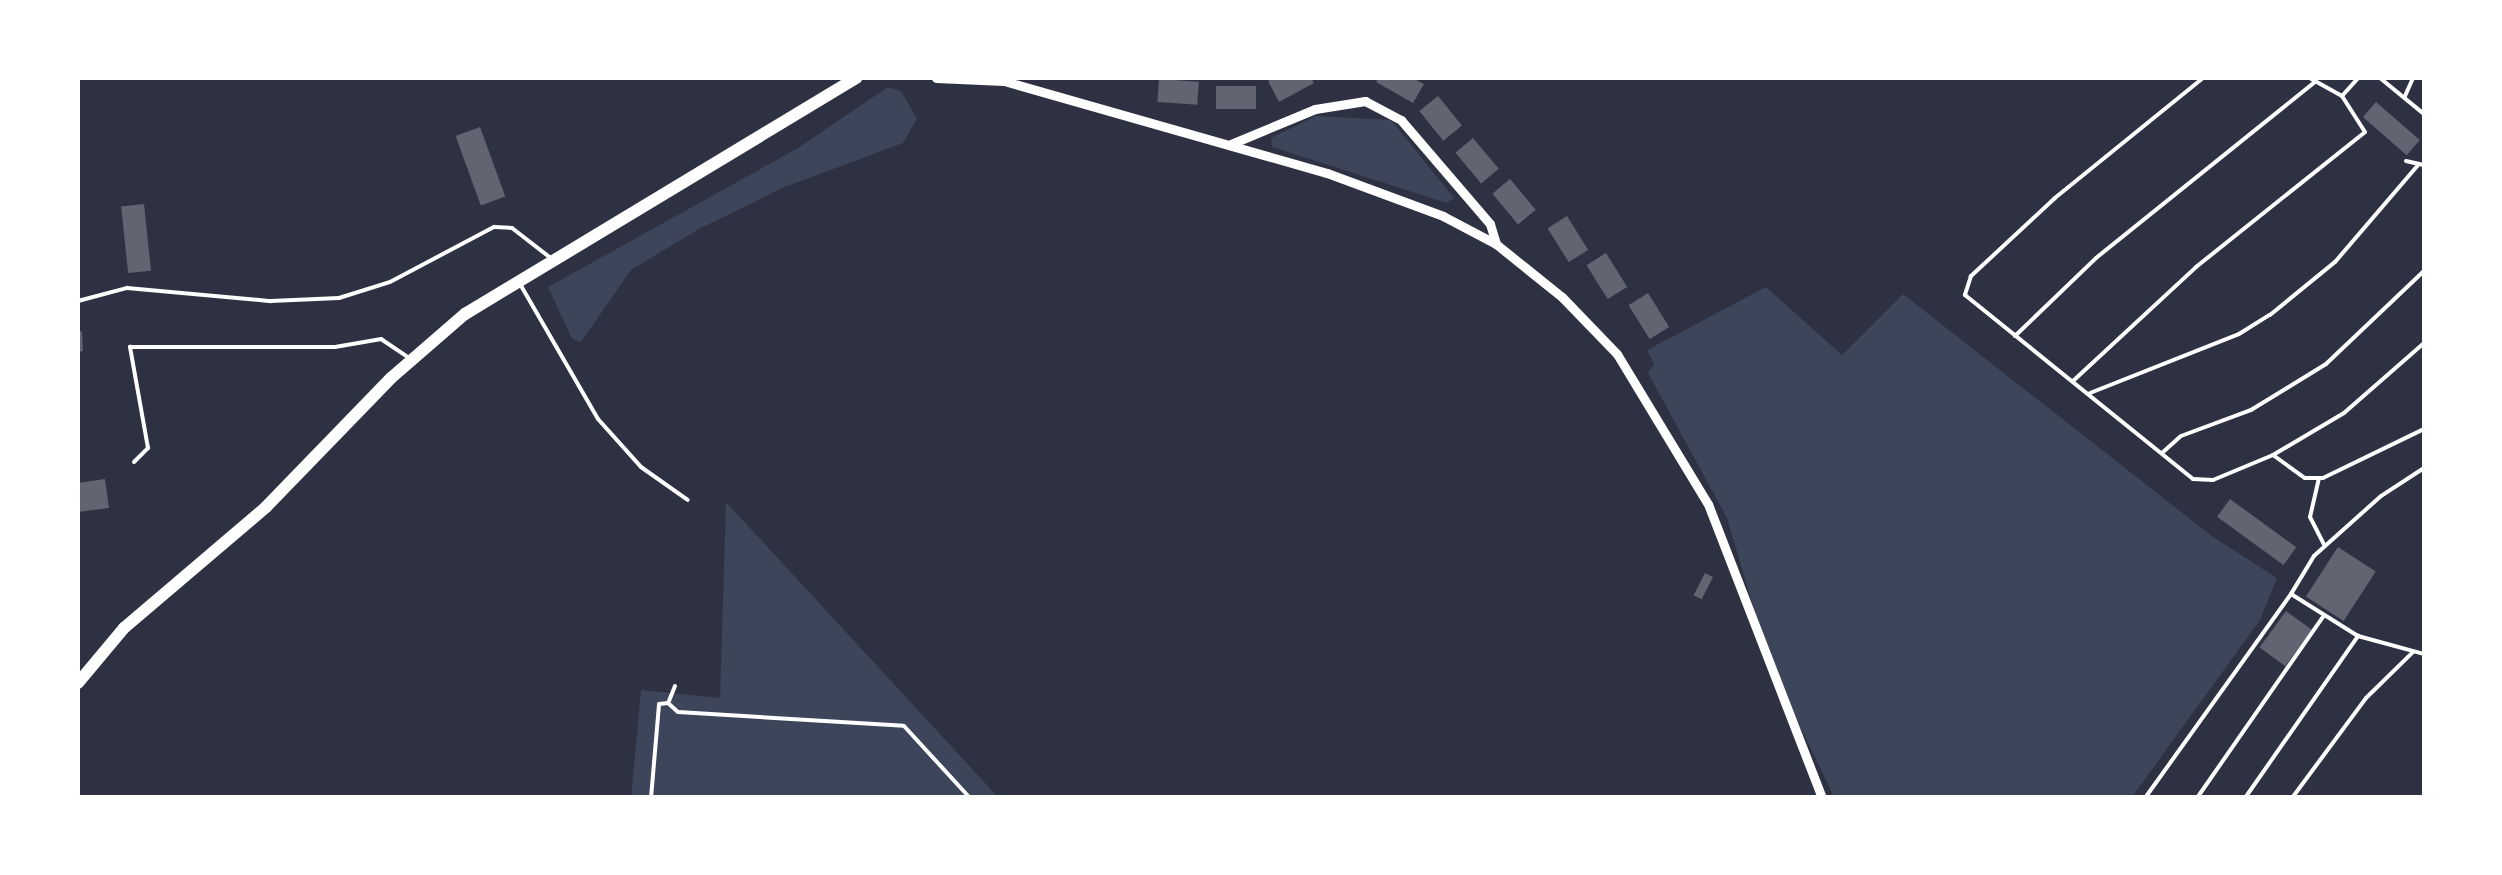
<!DOCTYPE html>
<html>
<head>
<meta charset="utf-8">
<style>
	body { margin:0 }
	#map { position:relative; width:2502px; height:875px; overflow:hidden; background:#2d3142; font-family:Lato,sans-serif }
	div>[style] { position:absolute }
	.green>* { inset:0; background:#3c4559 }
	.building>* { inset:0; background:#626471; transform-origin:0 0 }
	.path>* { height:4px; margin:-2px; padding:0 2px; transform-origin:2px; border-radius:2px; background:#fff }
	.service>* { height:4px; margin:-2px; padding:0 2px; transform-origin:2px; border-radius:2px; background:#fff }
	.minor>* { height:9px; margin:-4.5px; padding:0 4.5px; transform-origin:4.5px; border-radius:4.5px; background:#fff }
	.primary>* { height:12px; margin:-6px; padding:0 6px; transform-origin:6px; border-radius:6px; background:#fff }
	span { translate:-50% -50%; white-space:nowrap; text-align:center; line-height:1.15; -webkit-text-stroke:8px #fff; paint-order:stroke }
	.frame { position:absolute; inset:0; border:80px solid #fff; pointer-events:none }
</style>
</head>
<body>
<div id="map">
	<div class="green">
		<i style="clip-path:polygon(888px 87px,901px 91px,917px 119px,903px 143px,785px 187px,699px 229px,631px 270px,581px 342px,572px 339px,548px 287px,798px 148px)"></i>
		<i style="clip-path:polygon(1316px 116px,1391px 120px,1454px 198px,1447px 203px,1272px 147px,1271px 138px)"></i>
		<i style="clip-path:polygon(1766px 287px,1842px 355px,1903px 294px,2213px 537px,2277px 578px,2260px 620px,2132px 797px,1834px 797px,1770px 664px,1727px 518px,1648px 373px,1654px 364px,1647px 350px)"></i>
		<i style="clip-path:polygon(726px 502px,998px 797px,631px 798px,641px 690px,720px 698px)"></i>
	</div>
	<div class="building">
		<i style="clip-path:polygon(1275px 78px,1311px 78px,1314px 83px,1279px 102px,1268px 81px)"></i>
		<i style="clip-path:polygon(1379px 78px,1412px 78px,1424px 84px,1413px 103px,1376px 82px)"></i>
		<i style="left:1159px;top:79px;width:40px;height:23px;rotate:4deg"></i>
		<i style="left:1256px;top:86px;width:23px;height:40px;rotate:90deg"></i>
		<i style="left:1438px;top:96px;width:38px;height:24px;rotate:51deg"></i>
		<i style="left:2376px;top:102px;width:58px;height:20px;rotate:41deg"></i>
		<i style="left:480px;top:127px;width:74px;height:26px;rotate:70deg"></i>
		<i style="left:1473px;top:138px;width:40px;height:23px;rotate:50deg"></i>
		<i style="left:1510px;top:179px;width:40px;height:23px;rotate:50deg"></i>
		<i style="left:144px;top:204px;width:67px;height:23px;rotate:84deg"></i>
		<i style="left:1567px;top:216px;width:40px;height:23px;rotate:58deg"></i>
		<i style="left:1606px;top:253px;width:40px;height:23px;rotate:58deg"></i>
		<i style="left:1648px;top:293px;width:40px;height:23px;rotate:58deg"></i>
		<i style="clip-path:polygon(82px 331px,83px 351px,78px 352px,78px 332px)"></i>
		<i style="clip-path:polygon(105px 479px,109px 508px,78px 512px,78px 483px)"></i>
		<i style="left:2230px;top:499px;width:82px;height:22px;rotate:36deg"></i>
		<i style="left:2338px;top:547px;width:45px;height:59px;rotate:33deg"></i>
		<i style="left:1705px;top:573px;width:9px;height:25px;rotate:27deg"></i>
		<i style="left:2286px;top:611px;width:32px;height:45px;rotate:36deg"></i>
	</div>
	<div class="path">
		<i style="left:675px;top:686px;width:18px;rotate:112deg"></i>
		<i style="left:668px;top:703px;width:13px;rotate:42deg"></i>
		<i style="left:678px;top:712px;width:226px;rotate:3.5deg"></i>
		<i style="left:904px;top:726px;width:98px;rotate:47.5deg"></i>
		<i style="left:651px;top:798px;width:94px;rotate:-85.1deg"></i>
		<i style="left:659px;top:704px;width:9px;rotate:-6deg"></i>
	</div>
	<div class="service">
		<i style="left:2203px;top:78px;width:191px;rotate:141deg"></i>
		<i style="left:2055px;top:198px;width:115px;rotate:137.1deg"></i>
		<i style="left:1971px;top:276px;width:20px;rotate:108deg"></i>
		<i style="left:1965px;top:295px;width:293px;rotate:38.9deg"></i>
		<i style="left:2193px;top:479px;width:20px;rotate:3deg"></i>
		<i style="left:2213px;top:480px;width:65px;rotate:-22.6deg"></i>
		<i style="left:2273px;top:455px;width:39px;rotate:36deg"></i>
		<i style="left:2305px;top:478px;width:18px"></i>
		<i style="left:2323px;top:478px;width:112px;rotate:-25.9deg"></i>
		<i style="left:2380px;top:78px;width:57px;rotate:39.3deg"></i>
		<i style="left:2342px;top:96px;width:24px;rotate:-48deg"></i>
		<i style="left:2405px;top:96px;width:20px;rotate:-66deg"></i>
		<i style="left:2406px;top:161px;width:18px;rotate:13deg"></i>
		<i style="left:520px;top:284px;width:156px;rotate:60deg"></i>
		<i style="left:598px;top:419px;width:64px;rotate:48.1deg"></i>
		<i style="left:641px;top:467px;width:57px;rotate:35.1deg"></i>
		<i style="left:78px;top:301px;width:51px;rotate:-14.9deg"></i>
		<i style="left:127px;top:288px;width:145px;rotate:5.2deg"></i>
		<i style="left:271px;top:301px;width:68px;rotate:-2.5deg"></i>
		<i style="left:339px;top:298px;width:53px;rotate:-17.4deg"></i>
		<i style="left:390px;top:282px;width:118px;rotate:-27.9deg"></i>
		<i style="left:494px;top:227px;width:18px;rotate:3deg"></i>
		<i style="left:512px;top:228px;width:51px;rotate:37.8deg"></i>
		<i style="left:2015px;top:336px;width:112px;rotate:-43.9deg"></i>
		<i style="left:2096px;top:258px;width:281px;rotate:-38.8deg"></i>
		<i style="left:2073px;top:381px;width:168px;rotate:-42.8deg"></i>
		<i style="left:2196px;top:267px;width:216px;rotate:-38.6deg"></i>
		<i style="left:2365px;top:132px;width:43px;rotate:-122.6deg"></i>
		<i style="left:2342px;top:96px;width:37px;rotate:-151deg"></i>
		<i style="left:2090px;top:393px;width:160px;rotate:-21.6deg"></i>
		<i style="left:2239px;top:334px;width:36px;rotate:-32deg"></i>
		<i style="left:2270px;top:315px;width:84px;rotate:-39.2deg"></i>
		<i style="left:2335px;top:262px;width:128px;rotate:-49.4deg"></i>
		<i style="left:2162px;top:453px;width:25px;rotate:-42deg"></i>
		<i style="left:2181px;top:436px;width:75px;rotate:-20.4deg"></i>
		<i style="left:2251px;top:410px;width:88px;rotate:-31.5deg"></i>
		<i style="left:2326px;top:364px;width:135px;rotate:-43.5deg"></i>
		<i style="left:2273px;top:455px;width:82px;rotate:-30.6deg"></i>
		<i style="left:2344px;top:413px;width:106px;rotate:-41.2deg"></i>
		<i style="left:134px;top:462px;width:20px;rotate:-45deg"></i>
		<i style="left:148px;top:448px;width:103px;rotate:-100.1deg"></i>
		<i style="left:130px;top:347px;width:205px"></i>
		<i style="left:335px;top:347px;width:47px;rotate:-9.9deg"></i>
		<i style="left:381px;top:339px;width:32px;rotate:34deg"></i>
		<i style="left:2424px;top:468px;width:51px;rotate:146.9deg"></i>
		<i style="left:2381px;top:496px;width:90px;rotate:138.2deg"></i>
		<i style="left:2314px;top:556px;width:44px;rotate:121.2deg"></i>
		<i style="left:2291px;top:594px;width:79px;rotate:32.1deg"></i>
		<i style="left:2358px;top:636px;width:68px;rotate:15.3deg"></i>
		<i style="left:2319px;top:478px;width:40px;rotate:103deg"></i>
		<i style="left:2310px;top:517px;width:31px;rotate:63deg"></i>
		<i style="left:2145px;top:798px;width:251px;rotate:-54.4deg"></i>
		<i style="left:2197px;top:798px;width:221px;rotate:-55.2deg"></i>
		<i style="left:2245px;top:798px;width:198px;rotate:-55.1deg"></i>
		<i style="left:2292px;top:798px;width:124px;rotate:-53.5deg"></i>
		<i style="left:2366px;top:698px;width:66px;rotate:-44.4deg"></i>
	</div>
	<div class="minor">
		<i style="left:936px;top:78px;width:68px;rotate:2.5deg"></i>
		<i style="left:1004px;top:81px;width:336px;rotate:15.9deg"></i>
		<i style="left:1327px;top:173px;width:124px;rotate:20.3deg"></i>
		<i style="left:1443px;top:216px;width:60px;rotate:27.8deg"></i>
		<i style="left:1496px;top:244px;width:85px;rotate:38.8deg"></i>
		<i style="left:1562px;top:297px;width:79px;rotate:46deg"></i>
		<i style="left:1617px;top:354px;width:175px;rotate:58.8deg"></i>
		<i style="left:1708px;top:504px;width:315px;rotate:68.8deg"></i>
		<i style="left:1231px;top:144px;width:91px;rotate:-22.6deg"></i>
		<i style="left:1315px;top:109px;width:51px;rotate:-9.1deg"></i>
		<i style="left:1365px;top:101px;width:41px;rotate:27.8deg"></i>
		<i style="left:1401px;top:120px;width:137px;rotate:49.4deg"></i>
		<i style="left:1490px;top:224px;width:21px;rotate:73deg"></i>
	</div>
	<div class="primary">
		<i style="left:78px;top:683px;width:72px;rotate:-50.1deg"></i>
		<i style="left:124px;top:628px;width:187px;rotate:-40.4deg"></i>
		<i style="left:266px;top:507px;width:180px;rotate:-45.9deg"></i>
		<i style="left:391px;top:378px;width:98px;rotate:-40.9deg"></i>
		<i style="left:465px;top:314px;width:457px;rotate:-31.1deg"></i>
	</div>
	<div class="frame"></div>
</div>
</body>
</html>
